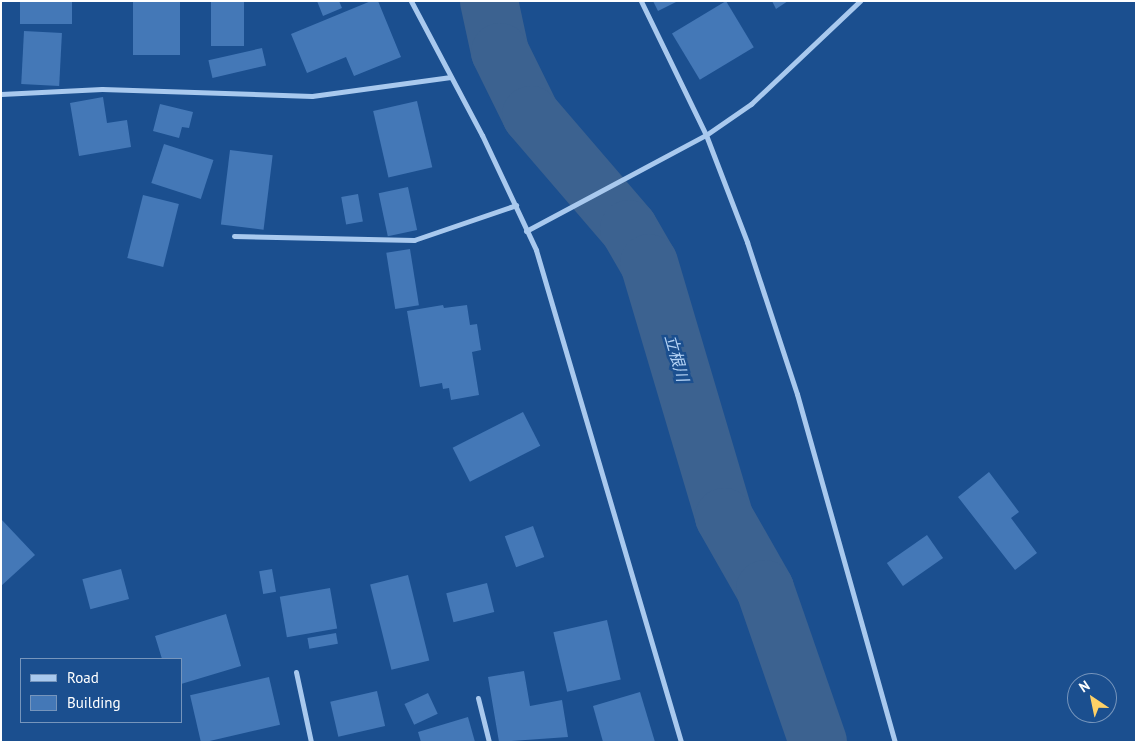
<!DOCTYPE html>
<html>
<head>
<meta charset="utf-8">
<style>
	body { margin:0 }
	#map { position:relative; width:1137px; height:743px; overflow:hidden; background:#1b4f8f; font-family:"PT Sans","Noto Sans JP",sans-serif }
	div>[style] { position:absolute }
	.river>* { height:58px; margin:-29px; padding:0 29px; transform-origin:29px; border-radius:29px; background:#3c6290 }
	.building>* { inset:0; background:#4478b7; transform-origin:0 0 }
	.street>* { height:5px; margin:-2.5px; padding:0 2.5px; transform-origin:2.5px; border-radius:2.5px; background:#a9c9ee }
	span { translate:-50% -50%; white-space:nowrap; text-align:center; line-height:1.15; -webkit-text-stroke:5px #1b4f8f; paint-order:stroke }
	.water-label { font-size:16px; color:#b5d3f5; font-style:italic }
	.frame { position:absolute; inset:0; border:2px solid #fff; pointer-events:none }
	.legend { position:absolute; left:20px; top:658px; width:162px; height:65px; box-sizing:border-box; background:#1b4f8f; border:1px solid #7695bc; margin:0; padding:6px 9px; list-style:none; font-size:15px; color:#fff }
	.legend li { display:flex; align-items:center; gap:10px; height:25px }
	.legend b { width:25px; border:1px solid #7695bc }
	.north { position:absolute; left:1067px; top:673px; width:50px; height:50px; box-sizing:border-box; background:#1b4f8f; border:1px solid #7695bc; border-radius:50%; rotate:326deg; font-size:14px; font-weight:700; line-height:20px; text-align:center; color:#fff }
	.north::after { content:''; display:block; margin:auto; width:18px; height:22px; background:#ffd166; clip-path:polygon(50% 0,100% 100%,50% 72%,0 100%) }
</style>
</head>
<body>
<div id="map">
	<div class="river">
		<i style="left:489px;top:1px;width:52px;rotate:77.8deg"></i>
		<i style="left:500px;top:52px;width:70px;rotate:63.8deg"></i>
		<i style="left:531px;top:115px;width:150px;rotate:49.3deg"></i>
		<i style="left:629px;top:229px;width:39px;rotate:60deg"></i>
		<i style="left:649px;top:263px;width:265px;rotate:73.5deg"></i>
		<i style="left:724px;top:517px;width:83px;rotate:60.3deg"></i>
		<i style="left:765px;top:589px;width:162px;rotate:70.9deg"></i>
	</div>
	<div class="building">
		<i style="left:20px;top:1px;width:52px;height:23px"></i>
		<i style="left:133px;top:1px;width:47px;height:54px"></i>
		<i style="left:211px;top:1px;width:33px;height:45px"></i>
		<i style="clip-path:polygon(317px 1px,339px 1px,342px 8px,323px 16px)"></i>
		<i style="clip-path:polygon(371px 1px,378px 1px,401px 57px,354px 76px,346px 57px,307px 73px,291px 34px)"></i>
		<i style="clip-path:polygon(653px 1px,678px 1px,658px 11px)"></i>
		<i style="left:726px;top:1px;width:54px;height:63px;rotate:59deg"></i>
		<i style="clip-path:polygon(772px 1px,788px 1px,776px 9px)"></i>
		<i style="left:24px;top:31px;width:38px;height:53px;rotate:3deg"></i>
		<i style="left:262px;top:48px;width:18px;height:55px;rotate:77deg"></i>
		<i style="clip-path:polygon(103px 97px,107px 123px,127px 120px,131px 147px,79px 156px,70px 103px)"></i>
		<i style="left:417px;top:101px;width:68px;height:45px;rotate:77deg"></i>
		<i style="clip-path:polygon(160px 104px,193px 112px,189px 128px,182px 127px,179px 138px,153px 131px)"></i>
		<i style="left:164px;top:144px;width:52px;height:41px;rotate:18deg"></i>
		<i style="left:230px;top:150px;width:43px;height:75px;rotate:7deg"></i>
		<i style="left:408px;top:187px;width:44px;height:30px;rotate:78deg"></i>
		<i style="left:358px;top:194px;width:28px;height:17px;rotate:80deg"></i>
		<i style="left:143px;top:195px;width:37px;height:65px;rotate:14deg"></i>
		<i style="left:410px;top:249px;width:57px;height:24px;rotate:81deg"></i>
		<i style="clip-path:polygon(443px 305px,444px 308px,467px 305px,470px 325px,477px 324px,481px 350px,472px 352px,479px 395px,451px 400px,449px 388px,443px 389px,442px 383px,420px 387px,407px 311px)"></i>
		<i style="left:523px;top:412px;width:38px;height:79px;rotate:63deg"></i>
		<i style="clip-path:polygon(989px 472px,1019px 512px,1011px 518px,1037px 553px,1015px 570px,958px 497px)"></i>
		<i style="clip-path:polygon(1px 519px,35px 555px,1px 586px)"></i>
		<i style="left:533px;top:526px;width:33px;height:30px;rotate:70deg"></i>
		<i style="left:927px;top:535px;width:28px;height:49px;rotate:55deg"></i>
		<i style="left:121px;top:569px;width:31px;height:40px;rotate:75deg"></i>
		<i style="left:272px;top:569px;width:23px;height:13px;rotate:80deg"></i>
		<i style="left:408px;top:575px;width:88px;height:39px;rotate:76deg"></i>
		<i style="left:487px;top:583px;width:30px;height:42px;rotate:76deg"></i>
		<i style="left:330px;top:588px;width:41px;height:51px;rotate:80deg"></i>
		<i style="clip-path:polygon(226px 614px,241px 666px,181px 684px,181px 659px,162px 659px,155px 636px)"></i>
		<i style="left:607px;top:620px;width:61px;height:55px;rotate:77deg"></i>
		<i style="left:336px;top:633px;width:11px;height:29px;rotate:80deg"></i>
		<i style="clip-path:polygon(524px 671px,530px 706px,562px 700px,568px 737px,499px 742px,488px 677px)"></i>
		<i style="left:269px;top:677px;width:49px;height:81px;rotate:77deg"></i>
		<i style="left:377px;top:691px;width:36px;height:48px;rotate:77deg"></i>
		<i style="clip-path:polygon(640px 692px,655px 742px,603px 742px,593px 706px)"></i>
		<i style="left:428px;top:693px;width:23px;height:26px;rotate:65deg"></i>
		<i style="clip-path:polygon(468px 717px,475px 742px,421px 742px,418px 732px)"></i>
	</div>
	<div class="street">
		<i style="left:411px;top:1px;width:152px;rotate:62.1deg"></i>
		<i style="left:482px;top:135px;width:127px;rotate:64.8deg"></i>
		<i style="left:536px;top:250px;width:513px;rotate:73.58deg"></i>
		<i style="left:641px;top:1px;width:149px;rotate:64.1deg"></i>
		<i style="left:706px;top:135px;width:115px;rotate:69deg"></i>
		<i style="left:747px;top:242px;width:160px;rotate:71.8deg"></i>
		<i style="left:797px;top:394px;width:362px;rotate:74.3deg"></i>
		<i style="left:1px;top:94px;width:101px;rotate:-2.8deg"></i>
		<i style="left:102px;top:89px;width:210px;rotate:1.9deg"></i>
		<i style="left:312px;top:96px;width:140px;rotate:-7.8deg"></i>
		<i style="left:526px;top:231px;width:204px;rotate:-28.1deg"></i>
		<i style="left:706px;top:135px;width:55px;rotate:-34.6deg"></i>
		<i style="left:751px;top:104px;width:150px;rotate:-43.4deg"></i>
		<i style="left:234px;top:236px;width:180px;rotate:1.3deg"></i>
		<i style="left:414px;top:240px;width:108px;rotate:-18.9deg"></i>
		<i style="left:296px;top:672px;width:72px;rotate:77.9deg"></i>
		<i style="left:478px;top:698px;width:45px;rotate:76deg"></i>
	</div>
	<div class="water-label">
		<span style="left:677px;top:358px;rotate:74deg">立根川</span>
	</div>
	<div class="frame"></div>
	<ul class="legend">
	<li><b style="height:6px;background:#a9c9ee"></b>Road</li>
	<li><b style="height:14px;background:#4478b7"></b>Building</li>
	</ul>
	<div class="north">N</div>
</div>
</body>
</html>
